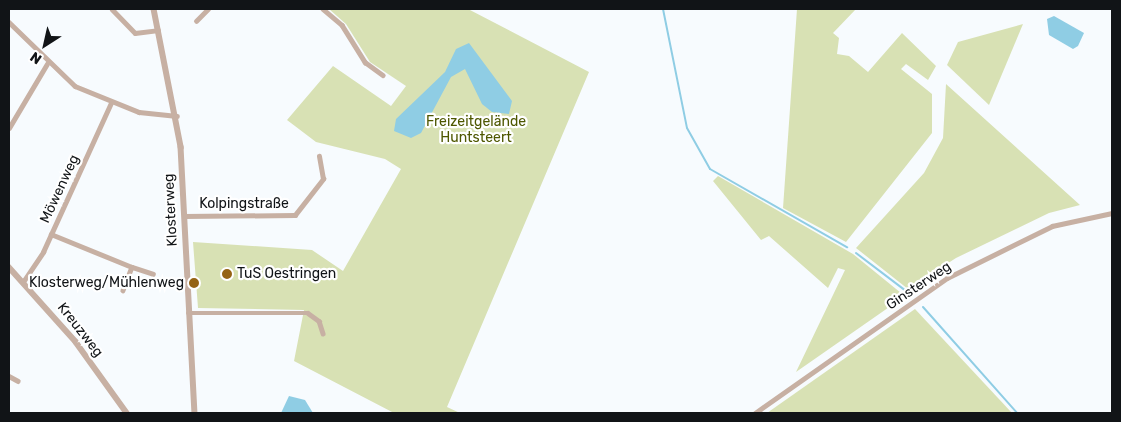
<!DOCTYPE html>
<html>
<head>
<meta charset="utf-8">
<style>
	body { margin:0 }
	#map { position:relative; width:1121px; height:422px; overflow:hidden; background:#f7fbfe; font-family:Rubik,sans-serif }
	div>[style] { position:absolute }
	.green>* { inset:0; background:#d8e1b4 }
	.water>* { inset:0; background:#8fcde4 }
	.stream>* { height:2px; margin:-1px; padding:0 1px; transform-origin:1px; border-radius:1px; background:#8fcde4 }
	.minor>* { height:4.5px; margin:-2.25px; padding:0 2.25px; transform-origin:2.25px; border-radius:2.25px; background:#c7b0a3 }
	.tertiary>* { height:5.5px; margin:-2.75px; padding:0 2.75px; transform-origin:2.75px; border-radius:2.75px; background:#c7b0a3 }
	.dots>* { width:14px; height:14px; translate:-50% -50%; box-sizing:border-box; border:2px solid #fff; border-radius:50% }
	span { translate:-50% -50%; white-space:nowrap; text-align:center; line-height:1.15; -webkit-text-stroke:4.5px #fff; paint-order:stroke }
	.park-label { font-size:14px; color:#4e5700 }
	.street-label { font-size:14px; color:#111417 }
	.poi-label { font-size:14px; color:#111417 }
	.left { translate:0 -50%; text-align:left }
	.right { translate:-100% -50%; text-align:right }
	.frame { position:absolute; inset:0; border:10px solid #111417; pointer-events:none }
	.north { position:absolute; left:20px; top:20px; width:50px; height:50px; -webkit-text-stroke:4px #fff; paint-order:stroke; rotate:215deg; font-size:14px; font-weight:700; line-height:20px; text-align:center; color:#111417 }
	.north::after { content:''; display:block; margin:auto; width:18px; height:22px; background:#111417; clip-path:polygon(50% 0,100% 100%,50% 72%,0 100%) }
</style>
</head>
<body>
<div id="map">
	<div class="green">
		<i style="clip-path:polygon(329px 9px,468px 9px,589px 72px,447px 407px,460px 413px,394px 413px,294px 361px,304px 310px,198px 308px,193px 242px,312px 250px,343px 271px,401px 169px,385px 159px,316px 142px,287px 120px,333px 66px,391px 106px,406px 86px,370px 62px,346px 24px)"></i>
		<i style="clip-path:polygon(797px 9px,856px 9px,833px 33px,839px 38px,837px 54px,849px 56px,868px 72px,902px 33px,936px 66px,928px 80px,906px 64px,901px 69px,932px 94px,932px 133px,846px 242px,783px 208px)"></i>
		<i style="clip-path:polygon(1023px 24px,989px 105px,947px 65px,958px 42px)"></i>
		<i style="clip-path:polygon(946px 84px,1080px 205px,1049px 213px,956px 258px,908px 289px,856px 248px,924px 173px,943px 138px)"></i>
		<i style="clip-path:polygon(718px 176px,853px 254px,901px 293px,895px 303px,796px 372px,845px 270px,838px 268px,828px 288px,769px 236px,761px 240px,713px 181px)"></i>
		<i style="clip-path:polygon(915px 309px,1012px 413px,767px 413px)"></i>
	</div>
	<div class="water">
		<i style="clip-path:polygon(1054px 16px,1084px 33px,1078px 46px,1073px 49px,1049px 35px,1047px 19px)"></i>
		<i style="clip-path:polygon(469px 43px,512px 101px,509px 114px,492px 112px,482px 104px,465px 69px,451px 77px,421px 133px,411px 138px,394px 131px,396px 119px,445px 72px,456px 49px)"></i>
		<i style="clip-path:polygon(289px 396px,305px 400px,313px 413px,281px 413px)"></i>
	</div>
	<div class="stream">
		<i style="left:663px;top:9px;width:121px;rotate:78.6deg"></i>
		<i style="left:687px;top:128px;width:47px;rotate:60.7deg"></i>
		<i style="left:710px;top:169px;width:158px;rotate:29.7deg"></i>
		<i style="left:856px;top:253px;width:63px;rotate:37.2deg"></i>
		<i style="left:923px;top:307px;width:142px;rotate:48.4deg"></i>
	</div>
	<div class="minor">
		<i style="left:112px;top:9px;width:33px;rotate:46deg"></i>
		<i style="left:135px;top:33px;width:23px;rotate:-7deg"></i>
		<i style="left:323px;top:9px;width:25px;rotate:40deg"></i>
		<i style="left:342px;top:25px;width:44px;rotate:58.1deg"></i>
		<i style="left:365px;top:62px;width:22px;rotate:36deg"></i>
		<i style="left:196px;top:21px;width:17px;rotate:-45deg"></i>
		<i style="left:9px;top:22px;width:92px;rotate:44.1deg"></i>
		<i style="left:75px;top:86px;width:69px;rotate:22.1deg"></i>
		<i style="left:139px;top:112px;width:38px;rotate:6deg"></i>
		<i style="left:9px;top:128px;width:74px;rotate:-59.3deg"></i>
		<i style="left:184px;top:216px;width:111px;rotate:-0.5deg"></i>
		<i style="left:295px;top:215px;width:46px;rotate:-52.1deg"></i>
		<i style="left:323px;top:179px;width:23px;rotate:-100deg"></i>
		<i style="left:51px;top:234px;width:87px;rotate:22.2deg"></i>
		<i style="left:132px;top:267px;width:25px;rotate:111deg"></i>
		<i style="left:132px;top:267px;width:22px;rotate:18deg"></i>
		<i style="left:23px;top:282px;width:36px;rotate:-56deg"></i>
		<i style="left:43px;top:252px;width:164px;rotate:-65.5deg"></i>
		<i style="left:188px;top:313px;width:120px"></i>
		<i style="left:308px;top:313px;width:14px;rotate:36deg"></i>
		<i style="left:319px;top:321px;width:13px;rotate:72deg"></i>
		<i style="left:9px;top:376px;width:10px;rotate:29deg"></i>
		<i style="left:755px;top:413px;width:235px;rotate:-35.1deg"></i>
		<i style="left:947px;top:278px;width:117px;rotate:-26.3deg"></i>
		<i style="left:1052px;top:226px;width:61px;rotate:-12.2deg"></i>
	</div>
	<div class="tertiary">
		<i style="left:154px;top:9px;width:141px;rotate:78.9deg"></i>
		<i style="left:181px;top:147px;width:266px;rotate:87deg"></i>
		<i style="left:9px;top:267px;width:101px;rotate:48.2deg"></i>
		<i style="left:76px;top:342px;width:87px;rotate:54.3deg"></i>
	</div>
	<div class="dots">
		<i style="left:227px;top:274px;background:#956314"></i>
		<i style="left:194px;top:283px;background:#956314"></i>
	</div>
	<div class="park-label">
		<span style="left:476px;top:130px">Freizeitgelände<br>Huntsteert</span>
	</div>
	<div class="street-label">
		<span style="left:60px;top:189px;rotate:-65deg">Möwenweg</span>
		<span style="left:244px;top:204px">Kolpingstraße</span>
		<span style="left:171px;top:210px;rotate:-93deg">Klosterweg</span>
		<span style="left:919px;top:286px;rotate:-34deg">Ginsterweg</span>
		<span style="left:80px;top:330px;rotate:52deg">Kreuzweg</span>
	</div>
	<div class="poi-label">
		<span class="left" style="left:237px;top:274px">TuS Oestringen</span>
		<span class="right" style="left:184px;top:283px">Klosterweg/Mühlenweg</span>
	</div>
	<div class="frame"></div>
	<div class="north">N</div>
</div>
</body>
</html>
